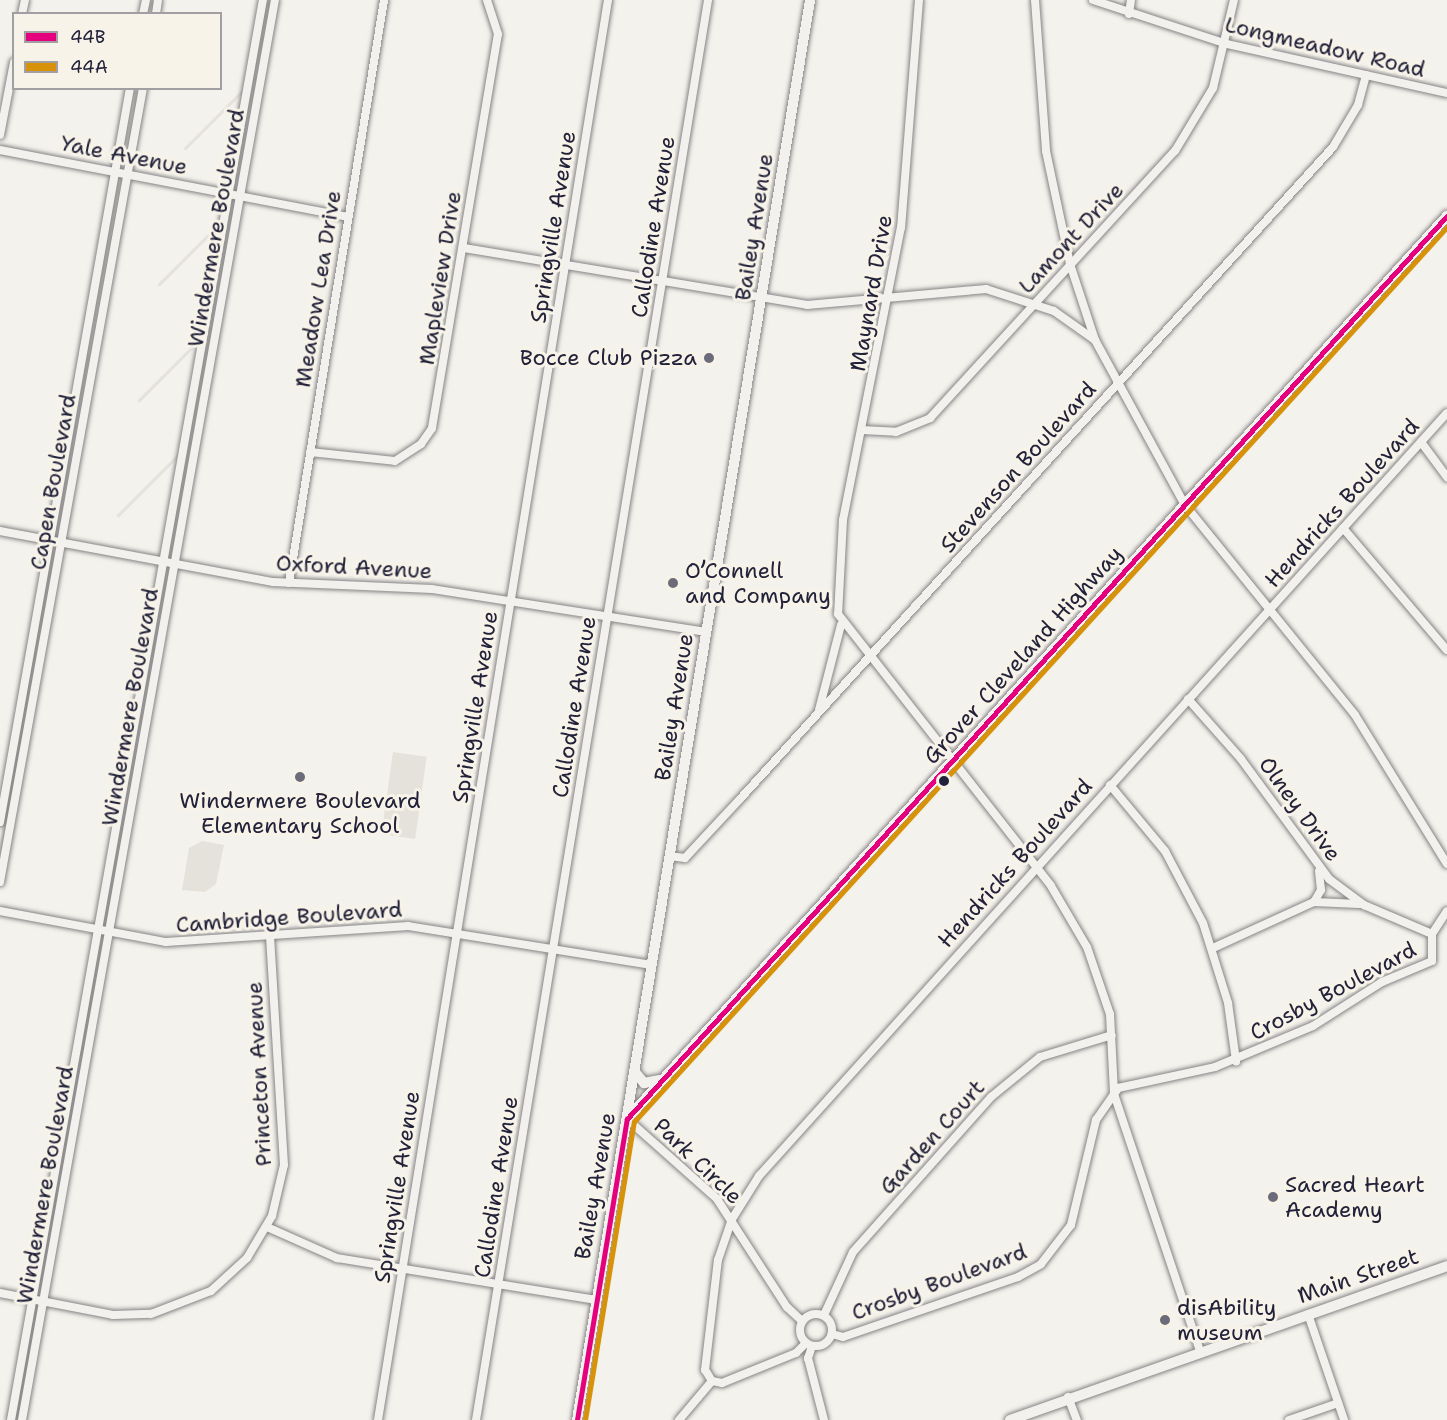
<!DOCTYPE html>
<html>
<head>
<meta charset="utf-8">
<style>
	body { margin:0 }
	#map { position:relative; width:1447px; height:1420px; overflow:hidden; background:#f4f2ec; font-family:"Shantell Sans",sans-serif }
	div>[style] { position:absolute }
	.green>* { inset:0; background:#e5e2dc; transform-origin:0 0 }
	.roads { filter:drop-shadow(0 0 2px #858486) drop-shadow(0 0 2px #858486) }
	.minor>* { height:8px; margin:-4px; padding:0 4px; transform-origin:4px; border-radius:4px; background:#f2f1ed }
	.minor>.ring { margin:-4px; padding:0; box-sizing:content-box; background:none; border:8px solid #f2f1ed; border-radius:50% }
	.major>* { height:10px; margin:-5px; padding:0 5px; transform-origin:5px; border-radius:5px; background:#f2f1ed }
	.bus-1>* { height:4.5px; margin:-2.25px; padding:0 2.25px; transform-origin:2.25px; border-radius:2.25px; background:#e5007d }
	.bus-2>* { height:4.5px; margin:-2.25px; padding:0 2.25px; transform-origin:2.25px; border-radius:2.25px; background:#d79209 }
	.dots>* { width:16px; height:16px; translate:-50% -50%; box-sizing:border-box; border:3px solid #f7f3e8; border-radius:50% }
	span { translate:-50% -50%; white-space:nowrap; text-align:center; line-height:1.15; -webkit-text-stroke:6px #f7f3e8; paint-order:stroke }
	.street-label { font-size:22px; color:#22223b }
	.poi-label { font-size:22px; color:#22223b }
	.right { translate:-100% -50%; text-align:right }
	.left { translate:0 -50%; text-align:left }
	.legend { position:absolute; left:12px; top:12px; width:210px; height:78px; box-sizing:border-box; background:#f7f3e8; border:2px solid #a29fa3; margin:0; padding:8px 10px; list-style:none; font-size:18px; color:#22223b }
	.legend li { display:flex; align-items:center; gap:12px; height:30px }
	.legend b { width:30px; border:2px solid #a29fa3 }
</style>
</head>
<body>
<div id="map">
	<div class="green">
		<i style="clip-path:polygon(266px 0,271px 0,257px 66px,255px 65px)"></i>
		<i style="left:255px;top:77px;width:3px;height:101px;rotate:45deg"></i>
		<i style="left:134px;top:89px;width:3px;height:74px"></i>
		<i style="clip-path:polygon(119px 182px,120px 183px,91px 340px,117px 183px)"></i>
		<i style="left:231px;top:211px;width:3px;height:104px;rotate:45deg"></i>
		<i style="left:211px;top:327px;width:3px;height:104px;rotate:45deg"></i>
		<i style="clip-path:polygon(88px 355px,89px 357px,57px 531px,56px 530px)"></i>
		<i style="left:190px;top:442px;width:3px;height:104px;rotate:45deg"></i>
		<i style="clip-path:polygon(53px 551px,54px 553px,24px 714px,23px 713px)"></i>
		<i style="clip-path:polygon(166px 579px,150px 680px,148px 682px,146px 681px)"></i>
		<i style="clip-path:polygon(22px 729px,23px 731px,0 859px,0 843px)"></i>
		<i style="left:393px;top:752px;width:34px;height:83px;rotate:8deg"></i>
		<i style="clip-path:polygon(125px 806px,127px 809px,107px 909px,106px 908px)"></i>
		<i style="clip-path:polygon(202px 841px,224px 845px,216px 884px,205px 892px,182px 890px,189px 848px)"></i>
		<i style="clip-path:polygon(99px 955px,83px 1056px,81px 1057px,79px 1055px)"></i>
		<i style="clip-path:polygon(77px 1068px,80px 1069px,61px 1171px,59px 1170px)"></i>
		<i style="clip-path:polygon(59px 1182px,60px 1183px,41px 1284px,56px 1184px)"></i>
		<i style="clip-path:polygon(35px 1316px,18px 1420px,15px 1420px,33px 1317px)"></i>
	</div>
	<div class="roads">
		<div class="minor">
			<i style="left:919px;top:0;width:228px;rotate:94.5deg"></i>
			<i style="left:901px;top:227px;width:299px;rotate:101.2deg"></i>
			<i style="left:843px;top:520px;width:94px;rotate:93deg"></i>
			<i style="left:838px;top:614px;width:345px;rotate:51.9deg"></i>
			<i style="left:1051px;top:886px;width:71px;rotate:59.5deg"></i>
			<i style="left:1087px;top:947px;width:71px;rotate:71.1deg"></i>
			<i style="left:1110px;top:1014px;width:80px;rotate:87.1deg"></i>
			<i style="left:1114px;top:1094px;width:271px;rotate:71.5deg"></i>
			<i style="left:1035px;top:0;width:151px;rotate:85.8deg"></i>
			<i style="left:1046px;top:151px;width:116px;rotate:78deg"></i>
			<i style="left:1070px;top:264px;width:80px;rotate:71.8deg"></i>
			<i style="left:1095px;top:340px;width:188px;rotate:61.4deg"></i>
			<i style="left:1185px;top:505px;width:270px;rotate:51deg"></i>
			<i style="left:1355px;top:715px;width:175px;rotate:58.3deg"></i>
			<i style="left:1093px;top:0;width:141px;rotate:18.2deg"></i>
			<i style="left:1227px;top:44px;width:225px;rotate:12.6deg"></i>
			<i style="left:22px;top:14px;width:14px;rotate:-78deg"></i>
			<i style="left:143px;top:14px;width:14px;rotate:-78deg"></i>
			<i style="left:156px;top:14px;width:14px;rotate:-82deg"></i>
			<i style="left:1129px;top:14px;width:14px;rotate:-82deg"></i>
			<i style="left:0;top:135px;width:74px;rotate:-79.1deg"></i>
			<i style="left:0;top:150px;width:354px;rotate:10.9deg"></i>
			<i style="left:464px;top:248px;width:348px;rotate:9.4deg"></i>
			<i style="left:807px;top:305px;width:180px;rotate:-5.1deg"></i>
			<i style="left:986px;top:289px;width:71px;rotate:17.9deg"></i>
			<i style="left:1054px;top:311px;width:50px;rotate:35.3deg"></i>
			<i style="left:862px;top:430px;width:34px;rotate:3deg"></i>
			<i style="left:896px;top:432px;width:37px;rotate:-22deg"></i>
			<i style="left:930px;top:418px;width:362px;rotate:-47.5deg"></i>
			<i style="left:1175px;top:151px;width:74px;rotate:-58.9deg"></i>
			<i style="left:1213px;top:88px;width:90px;rotate:-76.6deg"></i>
			<i style="left:1421px;top:442px;width:44px;rotate:53.4deg"></i>
			<i style="left:310px;top:452px;width:85px;rotate:6deg"></i>
			<i style="left:395px;top:461px;width:31px;rotate:-33deg"></i>
			<i style="left:421px;top:444px;width:19px;rotate:-55deg"></i>
			<i style="left:432px;top:428px;width:399px;rotate:-80.5deg"></i>
			<i style="left:498px;top:34px;width:36px;rotate:-108deg"></i>
			<i style="left:1343px;top:528px;width:160px;rotate:49.6deg"></i>
			<i style="left:0;top:531px;width:278px;rotate:10.6deg"></i>
			<i style="left:273px;top:582px;width:159px;rotate:2.5deg"></i>
			<i style="left:432px;top:589px;width:277px;rotate:8.9deg"></i>
			<i style="left:289px;top:583px;width:591px;rotate:-80.74deg"></i>
			<i style="left:1188px;top:699px;width:80px;rotate:48.5deg"></i>
			<i style="left:1241px;top:759px;width:149px;rotate:53.7deg"></i>
			<i style="left:1329px;top:879px;width:44px;rotate:36.6deg"></i>
			<i style="left:1364px;top:905px;width:74px;rotate:23.1deg"></i>
			<i style="left:819px;top:710px;width:88px;rotate:-75.5deg"></i>
			<i style="left:1110px;top:785px;width:86px;rotate:50.2deg"></i>
			<i style="left:1165px;top:851px;width:81px;rotate:62.2deg"></i>
			<i style="left:1203px;top:923px;width:84px;rotate:72.6deg"></i>
			<i style="left:1228px;top:1003px;width:59px;rotate:82.1deg"></i>
			<i style="left:0;top:822px;width:745px;rotate:-79.96deg"></i>
			<i style="left:669px;top:856px;width:16px;rotate:7deg"></i>
			<i style="left:685px;top:858px;width:81px;rotate:-47deg"></i>
			<i style="left:740px;top:799px;width:881px;rotate:-47.71deg"></i>
			<i style="left:1333px;top:147px;width:49px;rotate:-59.2deg"></i>
			<i style="left:1358px;top:105px;width:31px;rotate:-75deg"></i>
			<i style="left:0;top:882px;width:807px;rotate:-79.79deg"></i>
			<i style="left:1314px;top:902px;width:14px;rotate:-60deg"></i>
			<i style="left:1321px;top:890px;width:19px;rotate:-96deg"></i>
			<i style="left:0;top:911px;width:169px;rotate:10.6deg"></i>
			<i style="left:166px;top:942px;width:243px;rotate:-3.8deg"></i>
			<i style="left:408px;top:926px;width:246px;rotate:9.1deg"></i>
			<i style="left:1213px;top:948px;width:111px;rotate:-24.5deg"></i>
			<i style="left:1314px;top:902px;width:45px;rotate:2.5deg"></i>
			<i style="left:627px;top:1119px;width:120px;rotate:41.6deg"></i>
			<i style="left:717px;top:1199px;width:129px;rotate:57.1deg"></i>
			<i style="left:787px;top:1307px;width:21px;rotate:43deg"></i>
			<i style="left:267px;top:1227px;width:77px;rotate:23.9deg"></i>
			<i style="left:337px;top:1258px;width:262px;rotate:9.2deg"></i>
			<i style="left:0;top:1293px;width:115px;rotate:11deg"></i>
			<i style="left:113px;top:1315px;width:38px;rotate:-2deg"></i>
			<i style="left:151px;top:1314px;width:64px;rotate:-21deg"></i>
			<i style="left:211px;top:1291px;width:49px;rotate:-42.5deg"></i>
			<i style="left:247px;top:1258px;width:49px;rotate:-59.2deg"></i>
			<i style="left:272px;top:1216px;width:52px;rotate:-76.8deg"></i>
			<i style="left:284px;top:1165px;width:229px;rotate:-93.5deg"></i>
			<i class="ring" style="left:800px;top:1314px;width:24px;height:24px"></i>
			<i style="left:1308px;top:1314px;width:112px;rotate:71.2deg"></i>
			<i style="left:824px;top:1315px;width:69px;rotate:-65.3deg"></i>
			<i style="left:853px;top:1252px;width:208px;rotate:-48.3deg"></i>
			<i style="left:991px;top:1097px;width:63px;rotate:-39.2deg"></i>
			<i style="left:1040px;top:1057px;width:75px;rotate:-17deg"></i>
			<i style="left:832px;top:1334px;width:11px;rotate:15deg"></i>
			<i style="left:843px;top:1337px;width:185px;rotate:-18.9deg"></i>
			<i style="left:1018px;top:1277px;width:26px;rotate:-29deg"></i>
			<i style="left:1041px;top:1264px;width:49px;rotate:-52.4deg"></i>
			<i style="left:1071px;top:1225px;width:108px;rotate:-76.6deg"></i>
			<i style="left:1096px;top:1120px;width:39px;rotate:-55deg"></i>
			<i style="left:1118px;top:1088px;width:99px;rotate:-12.2deg"></i>
			<i style="left:1215px;top:1067px;width:106px;rotate:-22.7deg"></i>
			<i style="left:1313px;top:1026px;width:82px;rotate:-32.5deg"></i>
			<i style="left:1382px;top:982px;width:54px;rotate:-22.8deg"></i>
			<i style="left:1432px;top:961px;width:27px;rotate:-90deg"></i>
			<i style="left:1432px;top:934px;width:27px;rotate:-57deg"></i>
			<i style="left:812px;top:1346px;width:13px;rotate:108deg"></i>
			<i style="left:808px;top:1358px;width:64px;rotate:75.5deg"></i>
			<i style="left:712px;top:1381px;width:13px;rotate:-122deg"></i>
			<i style="left:705px;top:1370px;width:111px;rotate:-83.3deg"></i>
			<i style="left:718px;top:1260px;width:43px;rotate:-71.1deg"></i>
			<i style="left:732px;top:1219px;width:51px;rotate:-57.9deg"></i>
			<i style="left:759px;top:1176px;width:1027px;rotate:-47.96deg"></i>
			<i style="left:712px;top:1381px;width:10px;rotate:11deg"></i>
			<i style="left:722px;top:1383px;width:80px;rotate:-22.1deg"></i>
			<i style="left:796px;top:1353px;width:14px;rotate:-45deg"></i>
			<i style="left:1068px;top:1397px;width:25px;rotate:69deg"></i>
			<i style="left:11px;top:1420px;width:1442px;rotate:-79.94deg"></i>
			<i style="left:22px;top:1420px;width:1442px;rotate:-79.9deg"></i>
			<i style="left:378px;top:1420px;width:1439px;rotate:-80.8deg"></i>
			<i style="left:476px;top:1420px;width:1439px;rotate:-80.72deg"></i>
			<i style="left:679px;top:1420px;width:51px;rotate:-49.8deg"></i>
			<i style="left:1289px;top:1420px;width:52px;rotate:-19.1deg"></i>
		</div>
		<div class="major">
			<i style="left:634px;top:1071px;width:16px;rotate:50deg"></i>
			<i style="left:644px;top:1083px;width:16px;rotate:-11deg"></i>
			<i style="left:627px;top:1119px;width:1220px;rotate:-47.76deg"></i>
			<i style="left:577px;top:1420px;width:1439px;rotate:-80.68deg"></i>
			<i style="left:1010px;top:1420px;width:463px;rotate:-19.4deg"></i>
		</div>
	</div>
	<div class="bus-1">
		<i style="left:577px;top:1420px;width:305px;rotate:-80.6deg"></i>
		<i style="left:627px;top:1119px;width:1220px;rotate:-47.76deg"></i>
	</div>
	<div class="bus-2">
		<i style="left:585px;top:1420px;width:302px;rotate:-80.7deg"></i>
		<i style="left:634px;top:1122px;width:1209px;rotate:-47.75deg"></i>
	</div>
	<div class="dots">
		<i style="left:709px;top:358px;background:#6c6b79"></i>
		<i style="left:673px;top:583px;background:#6c6b79"></i>
		<i style="left:300px;top:777px;background:#6c6b79"></i>
		<i style="left:944px;top:781px;background:#22223b"></i>
		<i style="left:1273px;top:1197px;background:#6c6b79"></i>
		<i style="left:1165px;top:1320px;background:#6c6b79"></i>
	</div>
	<div class="street-label">
		<span style="left:1325px;top:47px;rotate:13deg">Longmeadow Road</span>
		<span style="left:124px;top:155px;rotate:11deg">Yale Avenue</span>
		<span style="left:553px;top:227px;rotate:-81deg">Springville Avenue</span>
		<span style="left:653px;top:227px;rotate:-81deg">Callodine Avenue</span>
		<span style="left:754px;top:227px;rotate:-81deg">Bailey Avenue</span>
		<span style="left:216px;top:228px;rotate:-80deg">Windermere Boulevard</span>
		<span style="left:1071px;top:238px;rotate:-47deg">Lamont Drive</span>
		<span style="left:440px;top:278px;rotate:-81deg">Mapleview Drive</span>
		<span style="left:318px;top:289px;rotate:-81deg">Meadow Lea Drive</span>
		<span style="left:871px;top:293px;rotate:-80deg">Maynard Drive</span>
		<span style="left:1018px;top:467px;rotate:-48deg">Stevenson Boulevard</span>
		<span style="left:53px;top:482px;rotate:-80deg">Capen Boulevard</span>
		<span style="left:1342px;top:503px;rotate:-48deg">Hendricks Boulevard</span>
		<span style="left:354px;top:567px;rotate:3deg">Oxford Avenue</span>
		<span style="left:1023px;top:655px;rotate:-48deg">Grover Cleveland Highway</span>
		<span style="left:130px;top:707px;rotate:-80deg">Windermere Boulevard</span>
		<span style="left:475px;top:707px;rotate:-81deg">Springville Avenue</span>
		<span style="left:574px;top:707px;rotate:-81deg">Callodine Avenue</span>
		<span style="left:674px;top:707px;rotate:-81deg">Bailey Avenue</span>
		<span style="left:1300px;top:809px;rotate:54deg">Olney Drive</span>
		<span style="left:1015px;top:863px;rotate:-48deg">Hendricks Boulevard</span>
		<span style="left:289px;top:917px;rotate:-4deg">Cambridge Boulevard</span>
		<span style="left:1333px;top:991px;rotate:-28deg">Crosby Boulevard</span>
		<span style="left:259px;top:1074px;rotate:-93deg">Princeton Avenue</span>
		<span style="left:932px;top:1137px;rotate:-48deg">Garden Court</span>
		<span style="left:698px;top:1161px;rotate:44deg">Park Circle</span>
		<span style="left:45px;top:1185px;rotate:-80deg">Windermere Boulevard</span>
		<span style="left:595px;top:1186px;rotate:-80deg">Bailey Avenue</span>
		<span style="left:397px;top:1187px;rotate:-81deg">Springville Avenue</span>
		<span style="left:496px;top:1187px;rotate:-81deg">Callodine Avenue</span>
		<span style="left:1358px;top:1276px;rotate:-19deg">Main Street</span>
		<span style="left:939px;top:1282px;rotate:-20deg">Crosby Boulevard</span>
	</div>
	<div class="poi-label">
		<span class="right" style="left:697px;top:358px">Bocce Club Pizza</span>
		<span class="left" style="left:685px;top:583px">O’Connell<br>and Company</span>
		<span style="left:300px;top:813px">Windermere Boulevard<br>Elementary School</span>
		<span class="left" style="left:1285px;top:1197px">Sacred Heart<br>Academy</span>
		<span class="left" style="left:1177px;top:1320px">disAbility<br>museum</span>
	</div>
	<ul class="legend">
	<li><b style="height:8px;background:#e5007d"></b>44B</li>
	<li><b style="height:8px;background:#d79209"></b>44A</li>
	</ul>
</div>
</body>
</html>
